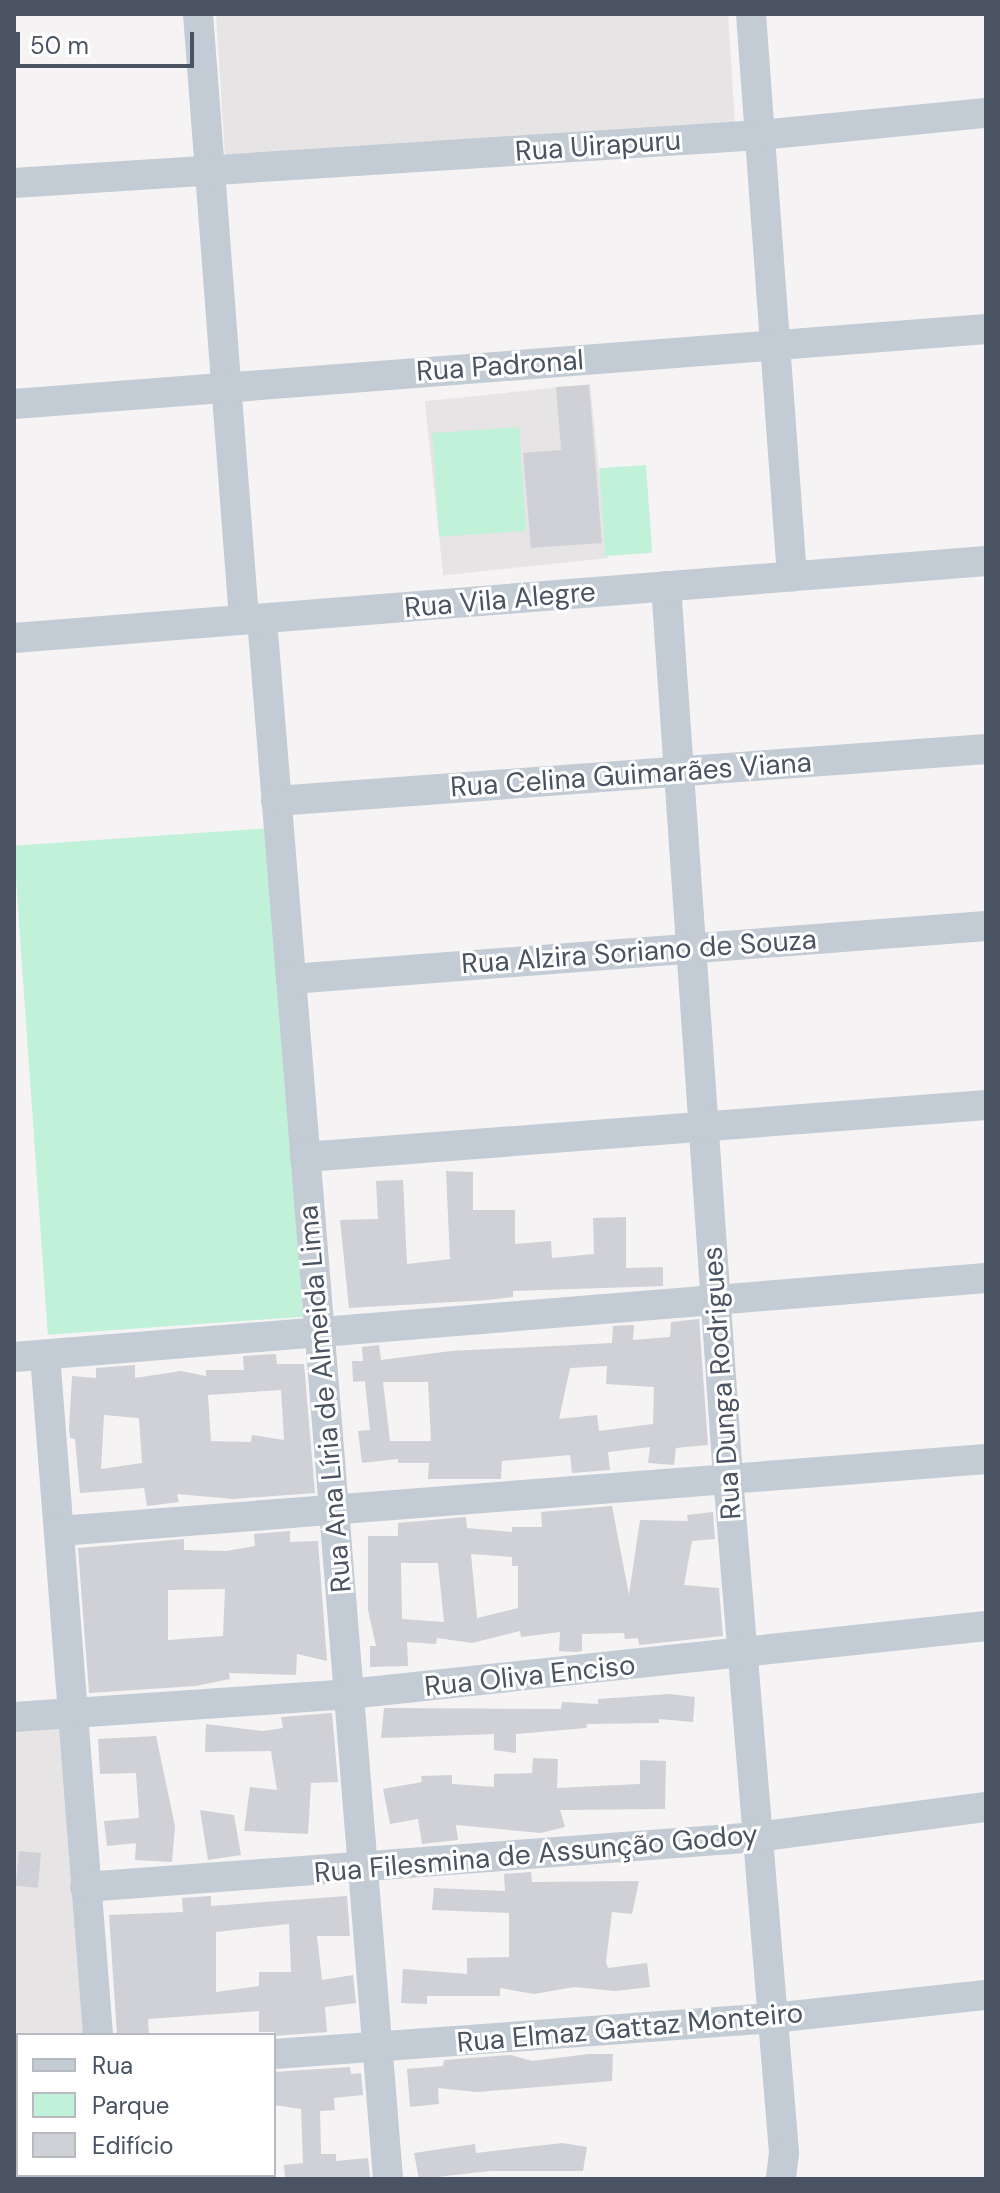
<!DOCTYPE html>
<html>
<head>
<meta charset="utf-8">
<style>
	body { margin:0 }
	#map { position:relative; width:1000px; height:2193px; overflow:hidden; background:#f5f3f3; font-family:"DM Sans",sans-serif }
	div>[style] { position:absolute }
	.education>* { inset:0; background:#e6e4e5; transform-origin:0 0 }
	.green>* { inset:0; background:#c2f1da; transform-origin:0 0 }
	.building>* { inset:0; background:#cfd1d7; transform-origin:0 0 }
	.minor>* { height:30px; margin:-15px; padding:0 15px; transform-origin:15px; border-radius:15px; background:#c3cbd4 }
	span { translate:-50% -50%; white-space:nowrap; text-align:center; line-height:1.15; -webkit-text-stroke:6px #fff; paint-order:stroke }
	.street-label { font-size:28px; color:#4a5361 }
	.frame { position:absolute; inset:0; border:16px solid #4a5361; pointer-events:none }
	.legend { position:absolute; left:16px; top:2033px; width:260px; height:144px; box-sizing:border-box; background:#fff; border:2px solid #b7bac0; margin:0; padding:10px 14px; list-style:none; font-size:24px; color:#4a5361 }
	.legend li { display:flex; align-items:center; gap:16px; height:40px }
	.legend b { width:40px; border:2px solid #b7bac0 }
	.scale { position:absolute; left:16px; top:32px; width:178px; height:36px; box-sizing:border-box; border:4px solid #4a5361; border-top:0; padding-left:10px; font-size:24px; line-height:28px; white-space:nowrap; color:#4a5361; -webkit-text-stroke:6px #fff; paint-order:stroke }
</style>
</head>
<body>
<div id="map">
	<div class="education">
		<i style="clip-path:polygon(216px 14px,728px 14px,735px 123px,225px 156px)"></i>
		<i style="left:590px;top:384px;width:175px;height:166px;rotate:84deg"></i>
		<i style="clip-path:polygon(60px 1726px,84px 2035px,18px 2035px,18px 2175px,95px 2179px,14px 2179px,14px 1728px)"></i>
	</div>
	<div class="green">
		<i style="left:519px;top:427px;width:104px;height:87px;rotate:86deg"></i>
		<i style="left:646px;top:465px;width:88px;height:47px;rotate:86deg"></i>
		<i style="left:269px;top:828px;width:490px;height:256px;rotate:86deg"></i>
	</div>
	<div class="building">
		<i style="clip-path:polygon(589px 385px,602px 543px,531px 548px,523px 453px,561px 450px,556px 387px)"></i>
		<i style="clip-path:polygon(446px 1171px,473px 1172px,473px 1210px,515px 1210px,515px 1244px,551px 1241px,552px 1258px,594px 1254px,593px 1218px,626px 1217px,626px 1268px,663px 1267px,663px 1286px,513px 1291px,513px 1297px,488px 1300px,349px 1308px,340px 1220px,378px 1219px,376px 1181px,403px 1180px,407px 1264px,450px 1259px)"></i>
		<i style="clip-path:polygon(evenodd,699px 1319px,708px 1445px,676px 1448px,674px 1465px,648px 1463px,650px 1447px,608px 1452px,610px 1470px,572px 1473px,570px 1455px,502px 1461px,501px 1479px,428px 1479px,429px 1463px,398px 1463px,398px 1459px,362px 1463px,358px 1431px,370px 1430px,365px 1381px,353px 1382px,352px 1361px,363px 1361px,362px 1347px,379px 1345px,381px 1360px,451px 1351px,612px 1343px,613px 1326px,634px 1325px,633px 1340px,670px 1337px,671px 1322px,699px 1319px,607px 1366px,606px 1384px,654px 1387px,653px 1424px,599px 1431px,597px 1415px,559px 1419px,570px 1368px,607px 1366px,699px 1319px,383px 1382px,428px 1382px,431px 1441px,390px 1441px,383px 1382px)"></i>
		<i style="clip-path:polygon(evenodd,276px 1354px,277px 1364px,304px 1364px,315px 1493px,233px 1499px,177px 1494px,179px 1502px,147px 1506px,144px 1488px,80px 1493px,75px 1439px,70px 1438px,69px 1428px,72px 1376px,96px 1378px,96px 1368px,135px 1365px,135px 1378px,181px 1371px,206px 1376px,206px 1370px,244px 1370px,243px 1356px,276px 1354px,281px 1390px,284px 1440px,252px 1435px,251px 1442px,211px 1441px,208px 1395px,281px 1390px,276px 1354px,104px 1415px,139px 1418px,142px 1463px,101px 1469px,104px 1415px)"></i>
		<i style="clip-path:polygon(evenodd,612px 1506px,629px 1595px,640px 1520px,688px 1521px,687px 1515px,713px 1512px,715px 1539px,692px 1541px,684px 1585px,719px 1588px,723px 1636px,639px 1645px,638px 1638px,625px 1639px,624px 1633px,582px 1634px,582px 1651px,576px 1652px,559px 1651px,560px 1632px,521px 1637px,520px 1631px,472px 1643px,437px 1638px,436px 1644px,407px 1642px,408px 1666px,370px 1667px,370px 1646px,376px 1646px,368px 1610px,368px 1536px,398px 1536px,398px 1523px,466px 1517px,467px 1528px,512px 1532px,512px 1527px,542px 1527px,541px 1512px,612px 1506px,471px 1554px,512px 1557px,512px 1566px,518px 1566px,518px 1608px,477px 1618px,471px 1554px,612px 1506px,401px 1563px,438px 1563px,444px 1622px,402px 1619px,401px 1563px)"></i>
		<i style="clip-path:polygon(evenodd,290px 1531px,290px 1542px,318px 1541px,327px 1661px,297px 1654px,296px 1675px,229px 1673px,230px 1679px,196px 1686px,89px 1693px,78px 1548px,184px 1539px,184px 1550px,226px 1551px,255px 1546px,254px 1534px,290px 1531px,225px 1589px,223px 1636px,168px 1640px,168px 1590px,225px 1589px)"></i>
		<i style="clip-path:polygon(670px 1694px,695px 1697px,693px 1722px,659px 1719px,659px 1723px,587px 1724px,586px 1728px,516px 1734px,516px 1753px,494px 1750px,494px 1734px,381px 1738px,384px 1708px,561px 1709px,562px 1702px,598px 1704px,598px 1699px)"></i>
		<i style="clip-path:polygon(332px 1713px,338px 1782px,311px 1783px,308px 1834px,244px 1831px,250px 1787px,277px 1790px,271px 1751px,205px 1752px,206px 1724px,263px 1731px,283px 1728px,281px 1717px)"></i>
		<i style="clip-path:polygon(156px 1736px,175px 1826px,172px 1862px,135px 1860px,136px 1843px,107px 1846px,104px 1821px,139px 1818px,136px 1773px,100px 1774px,98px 1739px)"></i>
		<i style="clip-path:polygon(533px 1758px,558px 1759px,557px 1788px,640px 1784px,640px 1760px,666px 1761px,665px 1809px,560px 1810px,565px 1827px,541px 1833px,456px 1825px,458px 1840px,422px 1844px,418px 1819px,390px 1824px,383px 1789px,422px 1782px,421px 1776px,452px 1775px,452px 1784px,494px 1787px,494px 1774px,532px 1773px)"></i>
		<i style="clip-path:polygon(200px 1810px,234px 1815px,241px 1855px,208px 1860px)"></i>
		<i style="left:19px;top:1851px;width:22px;height:35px;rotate:5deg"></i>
		<i style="clip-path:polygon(531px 1872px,532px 1882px,639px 1881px,632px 1914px,612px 1912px,606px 1962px,608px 1968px,647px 1963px,650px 1987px,615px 1991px,574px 1987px,534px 1994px,500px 1988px,500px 1996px,427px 1996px,427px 2004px,401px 2003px,403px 1969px,467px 1974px,467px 1958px,509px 1957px,509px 1913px,432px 1910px,434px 1888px,505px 1891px,504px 1874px)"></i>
		<i style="clip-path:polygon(evenodd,211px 1896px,211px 1906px,347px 1896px,350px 1936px,317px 1936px,322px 1980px,353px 1975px,356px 2003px,325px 2007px,327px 2032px,274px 2036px,274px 2032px,259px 2032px,259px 2011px,148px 2019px,149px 2035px,117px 2035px,109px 1915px,183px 1912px,182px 1898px,211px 1896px,289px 1924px,291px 1972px,259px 1972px,259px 1986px,216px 1992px,216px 1932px,289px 1924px)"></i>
		<i style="clip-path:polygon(589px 2054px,613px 2054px,612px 2081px,477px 2092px,438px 2088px,439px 2104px,410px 2107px,407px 2069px,443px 2066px,444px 2060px,511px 2055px,532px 2061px)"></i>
		<i style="clip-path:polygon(350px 2067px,351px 2074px,361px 2073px,363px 2095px,334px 2098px,335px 2110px,320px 2111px,321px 2154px,336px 2154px,336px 2161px,368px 2158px,370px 2178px,285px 2179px,284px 2165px,303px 2163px,301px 2109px,274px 2105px,274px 2072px)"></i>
		<i style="clip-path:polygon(562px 2143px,587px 2147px,583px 2171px,490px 2171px,419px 2179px,414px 2153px,475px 2144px,476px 2153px)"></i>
	</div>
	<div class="minor">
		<i style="left:198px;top:14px;width:607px;rotate:85.65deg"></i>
		<i style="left:751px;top:14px;width:564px;rotate:85.83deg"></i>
		<i style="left:14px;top:183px;width:748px;rotate:-3.68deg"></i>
		<i style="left:760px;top:135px;width:227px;rotate:-5.6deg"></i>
		<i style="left:14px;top:404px;width:975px;rotate:-4.41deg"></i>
		<i style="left:666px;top:586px;width:893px;rotate:86.02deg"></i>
		<i style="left:728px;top:1477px;width:678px;rotate:85.26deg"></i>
		<i style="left:784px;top:2153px;width:26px;rotate:97deg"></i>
		<i style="left:262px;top:619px;width:1565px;rotate:85.38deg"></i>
		<i style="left:14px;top:638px;width:975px;rotate:-4.53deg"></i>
		<i style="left:276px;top:801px;width:712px;rotate:-4.19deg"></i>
		<i style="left:291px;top:979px;width:697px;rotate:-4.36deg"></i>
		<i style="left:305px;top:1157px;width:683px;rotate:-4.37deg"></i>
		<i style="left:45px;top:1355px;width:682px;rotate:85.54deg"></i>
		<i style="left:14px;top:1357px;width:975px;rotate:-4.65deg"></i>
		<i style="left:59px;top:1531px;width:930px;rotate:-4.44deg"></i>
		<i style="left:14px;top:1717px;width:336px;rotate:-3.9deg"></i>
		<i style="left:349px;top:1694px;width:641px;rotate:-6.09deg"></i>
		<i style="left:85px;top:1887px;width:675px;rotate:-4.25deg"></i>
		<i style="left:758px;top:1837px;width:230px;rotate:-7.5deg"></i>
		<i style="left:274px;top:2054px;width:500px;rotate:-4.13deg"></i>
		<i style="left:773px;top:2018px;width:214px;rotate:-6.2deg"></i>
		<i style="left:106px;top:2175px;width:4px;rotate:90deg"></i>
	</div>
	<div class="street-label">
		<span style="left:598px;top:146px;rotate:-4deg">Rua Uirapuru</span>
		<span style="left:500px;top:366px;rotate:-4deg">Rua Padronal</span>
		<span style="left:500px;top:600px;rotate:-5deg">Rua Vila Alegre</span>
		<span style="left:631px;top:775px;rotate:-4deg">Rua Celina Guimarães Viana</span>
		<span style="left:639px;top:952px;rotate:-4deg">Rua Alzira Soriano de Souza</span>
		<span style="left:722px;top:1383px;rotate:-94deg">Rua Dunga Rodrigues</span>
		<span style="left:325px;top:1399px;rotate:-95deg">Rua Ana Líria de Almeida Lima</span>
		<span style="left:530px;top:1676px;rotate:-6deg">Rua Oliva Enciso</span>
		<span style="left:536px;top:1854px;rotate:-5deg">Rua Filesmina de Assunção Godoy</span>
		<span style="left:630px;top:2028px;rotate:-5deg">Rua Elmaz Gattaz Monteiro</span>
	</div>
	<div class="frame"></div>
	<ul class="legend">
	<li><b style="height:10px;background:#c3cbd4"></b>Rua</li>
	<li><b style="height:22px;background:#c2f1da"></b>Parque</li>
	<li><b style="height:22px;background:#cfd1d7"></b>Edifício</li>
	</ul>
	<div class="scale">50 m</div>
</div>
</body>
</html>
